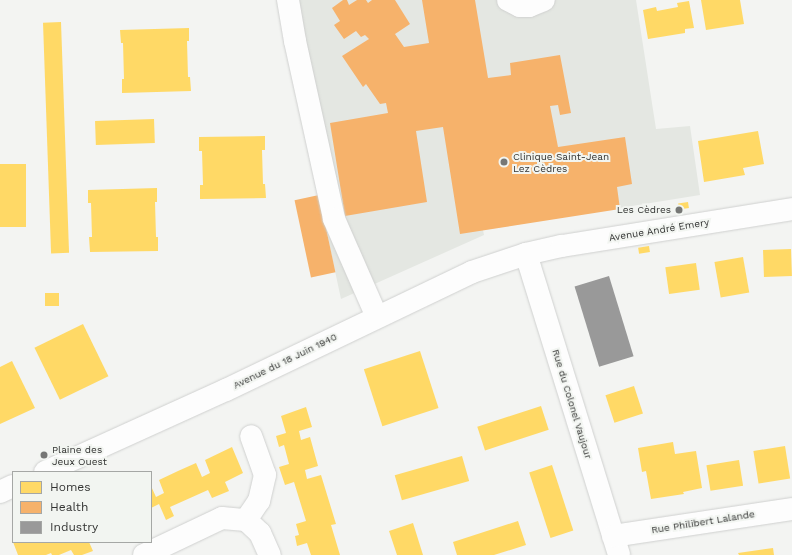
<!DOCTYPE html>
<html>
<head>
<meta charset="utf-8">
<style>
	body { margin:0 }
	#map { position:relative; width:792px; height:555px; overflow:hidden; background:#f3f4f2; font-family:"Work Sans",sans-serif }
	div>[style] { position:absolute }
	.built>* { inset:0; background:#e4e7e2 }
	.homes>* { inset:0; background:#ffd966; transform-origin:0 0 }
	.health>* { inset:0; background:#f6b26b; transform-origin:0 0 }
	.industry>* { inset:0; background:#999; transform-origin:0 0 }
	.roads { filter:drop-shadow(0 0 1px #cfd0cf) drop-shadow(0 0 1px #cfd0cf) }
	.minor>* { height:22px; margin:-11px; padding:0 11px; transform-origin:11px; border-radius:11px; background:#fdfdfd }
	.dots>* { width:11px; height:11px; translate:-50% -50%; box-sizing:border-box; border:2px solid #f2f5f1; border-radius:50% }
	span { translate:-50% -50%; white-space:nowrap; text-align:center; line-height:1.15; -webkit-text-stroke:4px #f2f5f1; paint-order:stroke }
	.poi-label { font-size:10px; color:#323332 }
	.left { translate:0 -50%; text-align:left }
	.right { translate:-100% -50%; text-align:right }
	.street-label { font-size:10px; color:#323332 }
	.legend { position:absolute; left:12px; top:471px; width:140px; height:72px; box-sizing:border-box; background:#f2f5f1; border:1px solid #a5a7a5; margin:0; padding:5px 7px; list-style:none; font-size:12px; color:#323332 }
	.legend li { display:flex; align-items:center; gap:8px; height:20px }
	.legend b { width:20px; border:1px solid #a5a7a5 }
</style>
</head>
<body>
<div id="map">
	<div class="built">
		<i style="clip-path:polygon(277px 0,636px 0,656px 129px,690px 126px,700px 195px,483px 230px,484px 235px,341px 299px)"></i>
	</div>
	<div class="homes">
		<i style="clip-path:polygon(701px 0,740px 0,744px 24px,706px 30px)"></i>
		<i style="clip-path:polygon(689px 1px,694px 28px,685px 29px,685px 33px,648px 39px,643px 10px,656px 7px,657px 11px,678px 7px,677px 3px)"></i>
		<i style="left:61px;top:22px;width:231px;height:18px;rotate:88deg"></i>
		<i style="clip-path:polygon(189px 28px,189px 41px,187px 41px,188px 77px,190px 77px,191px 91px,122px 93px,122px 79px,124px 79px,123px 43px,121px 43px,120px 30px)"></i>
		<i style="left:154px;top:119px;width:24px;height:59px;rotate:88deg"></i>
		<i style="clip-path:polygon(758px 131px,764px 164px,743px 168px,745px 175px,704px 182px,698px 141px)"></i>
		<i style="clip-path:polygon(265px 136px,265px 150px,262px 150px,263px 184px,265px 184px,266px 198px,200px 199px,200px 185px,203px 185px,202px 151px,199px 151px,199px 137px)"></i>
		<i style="left:0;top:164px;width:26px;height:63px"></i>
		<i style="clip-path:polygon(157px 188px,157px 202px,155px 202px,156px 237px,158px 237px,158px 251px,90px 252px,89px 237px,92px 237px,91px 203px,88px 203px,88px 190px)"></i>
		<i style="left:688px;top:202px;width:6px;height:10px;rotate:81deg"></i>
		<i style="left:649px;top:246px;width:6px;height:11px;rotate:81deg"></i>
		<i style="left:791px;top:249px;width:27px;height:28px;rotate:88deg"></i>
		<i style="left:743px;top:257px;width:36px;height:29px;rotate:80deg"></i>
		<i style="left:696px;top:263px;width:27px;height:31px;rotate:82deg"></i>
		<i style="left:45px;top:293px;width:14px;height:13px"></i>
		<i style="left:83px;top:324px;width:58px;height:54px;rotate:64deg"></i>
		<i style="left:420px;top:351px;width:60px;height:59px;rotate:72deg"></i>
		<i style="clip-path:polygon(12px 361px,35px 408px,0 424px,0 367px)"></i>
		<i style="left:634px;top:386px;width:29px;height:30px;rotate:72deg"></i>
		<i style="left:541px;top:406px;width:25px;height:67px;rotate:72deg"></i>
		<i style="clip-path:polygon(306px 407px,312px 427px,299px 431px,301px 440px,310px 437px,318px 466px,305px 470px,307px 479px,321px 475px,336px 524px,331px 525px,340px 555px,311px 555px,307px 543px,297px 546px,295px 536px,299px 535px,296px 524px,306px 521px,294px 482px,285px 485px,279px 467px,289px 464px,284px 445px,279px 447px,276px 436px,286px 433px,281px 416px)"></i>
		<i style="clip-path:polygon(673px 442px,675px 454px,696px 451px,702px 488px,683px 492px,684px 494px,651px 499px,646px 471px,642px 472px,638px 448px)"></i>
		<i style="left:785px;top:446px;width:33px;height:32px;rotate:81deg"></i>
		<i style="clip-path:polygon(232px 447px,243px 473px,225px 482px,229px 491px,212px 498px,208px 490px,170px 507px,174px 516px,166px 520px,159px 504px,151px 508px,151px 486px,156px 497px,164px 493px,159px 480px,178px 471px,196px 463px,202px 477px,210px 473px,205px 460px)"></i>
		<i style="left:462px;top:456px;width:26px;height:70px;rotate:74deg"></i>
		<i style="left:739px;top:460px;width:26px;height:33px;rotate:81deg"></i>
		<i style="left:552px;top:465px;width:69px;height:24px;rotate:72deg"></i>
		<i style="clip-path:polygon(518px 521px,526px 545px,494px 555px,457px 555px,453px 542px)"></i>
		<i style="clip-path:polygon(413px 523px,423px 555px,397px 555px,389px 531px)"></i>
		<i style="clip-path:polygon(13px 542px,89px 542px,93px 551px,82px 555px,74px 555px,71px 550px,59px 555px,52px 555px,51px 553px,46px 555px,18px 555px)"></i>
		<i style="clip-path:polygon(773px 548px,774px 555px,739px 555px,738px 553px)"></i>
	</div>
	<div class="health">
		<i style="clip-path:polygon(343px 0,347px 0,349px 5px,357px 0,366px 0,368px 3px,372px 0,395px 0,410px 24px,395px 34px,404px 47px,429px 43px,422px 0,475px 0,488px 78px,511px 75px,510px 63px,560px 55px,571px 113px,560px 115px,558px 105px,550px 106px,558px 147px,625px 137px,632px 184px,617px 187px,620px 209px,460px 234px,443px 127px,416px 131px,427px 202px,345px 216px,330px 123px,388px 113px,386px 103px,380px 104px,366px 84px,363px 87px,342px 56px,369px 39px,365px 35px,361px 37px,356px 31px,344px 39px,334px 25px,340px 21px,332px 8px)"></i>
		<i style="left:319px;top:195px;width:79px;height:25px;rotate:78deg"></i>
	</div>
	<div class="industry">
		<i style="left:609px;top:276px;width:84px;height:36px;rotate:73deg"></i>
	</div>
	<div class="roads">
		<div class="minor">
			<i style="left:288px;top:0;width:42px;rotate:80.3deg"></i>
			<i style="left:295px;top:41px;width:182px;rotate:77.6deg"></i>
			<i style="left:334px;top:219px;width:107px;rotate:66.3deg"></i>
			<i style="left:508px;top:0;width:13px;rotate:27deg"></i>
			<i style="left:520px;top:6px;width:9px"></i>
			<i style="left:529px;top:6px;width:16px;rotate:-22deg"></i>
			<i style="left:526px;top:254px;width:315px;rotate:72.8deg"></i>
			<i style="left:45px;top:472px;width:199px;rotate:-24.4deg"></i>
			<i style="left:226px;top:390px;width:273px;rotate:-25.6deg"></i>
			<i style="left:472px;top:272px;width:57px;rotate:-18.4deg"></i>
			<i style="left:526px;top:254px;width:37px;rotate:-13deg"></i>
			<i style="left:562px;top:246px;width:233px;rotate:-9.1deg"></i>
			<i style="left:0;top:492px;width:14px;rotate:-25deg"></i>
			<i style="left:246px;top:520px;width:23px;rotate:-56deg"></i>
			<i style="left:259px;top:501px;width:27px;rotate:-77deg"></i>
			<i style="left:265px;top:475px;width:41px;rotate:-109.7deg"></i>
			<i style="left:613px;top:536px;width:181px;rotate:-8.6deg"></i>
			<i style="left:144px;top:555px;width:86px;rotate:-25.4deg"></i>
			<i style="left:222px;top:518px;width:24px;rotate:5deg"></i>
			<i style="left:246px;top:520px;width:19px;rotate:43deg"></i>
			<i style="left:260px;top:533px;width:24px;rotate:66deg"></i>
		</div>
	</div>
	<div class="dots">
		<i style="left:504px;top:162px;background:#767775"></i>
		<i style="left:679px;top:210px;background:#767775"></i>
		<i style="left:44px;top:455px;background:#767775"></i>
	</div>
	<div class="poi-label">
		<span class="left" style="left:513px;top:162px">Clinique Saint-Jean<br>Lez Cèdres</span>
		<span class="right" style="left:671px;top:210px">Les Cèdres</span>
		<span class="left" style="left:52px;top:455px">Plaine des<br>Jeux Ouest</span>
	</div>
	<div class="street-label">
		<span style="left:659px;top:230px;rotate:-9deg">Avenue André Emery</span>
		<span style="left:285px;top:361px;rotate:-26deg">Avenue du 18 Juin 1940</span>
		<span style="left:572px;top:404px;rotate:73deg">Rue du Colonel Vaujour</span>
		<span style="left:703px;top:522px;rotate:-9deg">Rue Philibert Lalande</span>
	</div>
	<ul class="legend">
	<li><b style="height:11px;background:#ffd966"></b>Homes</li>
	<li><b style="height:11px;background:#f6b26b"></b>Health</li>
	<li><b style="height:11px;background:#999"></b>Industry</li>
	</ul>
</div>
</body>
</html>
